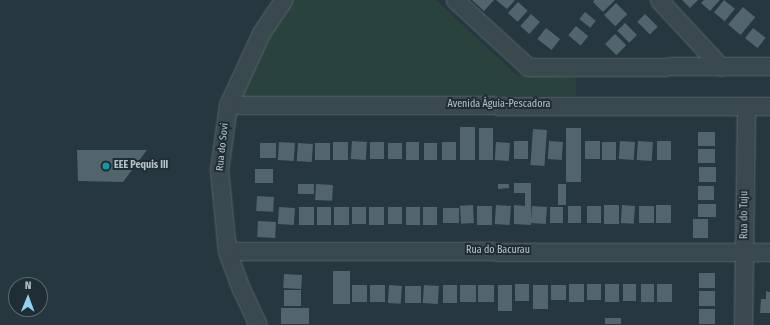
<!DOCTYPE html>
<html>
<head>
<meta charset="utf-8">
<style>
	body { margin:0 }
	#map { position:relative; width:770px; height:325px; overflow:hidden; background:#26373f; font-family:"Fira Sans Condensed",sans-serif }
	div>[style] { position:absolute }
	.green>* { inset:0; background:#29423d }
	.building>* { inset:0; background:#52646c; transform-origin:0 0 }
	.roads { filter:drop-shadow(0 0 1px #58666c) drop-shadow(0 0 1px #58666c) }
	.street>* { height:17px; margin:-8.5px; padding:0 8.5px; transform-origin:8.5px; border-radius:8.5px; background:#3a484f }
	.dots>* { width:11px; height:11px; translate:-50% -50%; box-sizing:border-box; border:2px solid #1f2d34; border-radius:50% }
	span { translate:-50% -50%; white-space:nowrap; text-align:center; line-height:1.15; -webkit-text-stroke:4px #1f2d34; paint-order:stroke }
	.street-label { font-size:10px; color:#b7c3c9 }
	.poi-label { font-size:10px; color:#b7c3c9; font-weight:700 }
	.left { translate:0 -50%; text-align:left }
	.north { position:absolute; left:8px; top:277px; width:40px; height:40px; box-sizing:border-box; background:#1f2d34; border:1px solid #5c6970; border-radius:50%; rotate:1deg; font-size:11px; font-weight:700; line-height:16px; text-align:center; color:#b7c3c9 }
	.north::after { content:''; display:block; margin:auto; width:14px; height:18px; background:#92d1f3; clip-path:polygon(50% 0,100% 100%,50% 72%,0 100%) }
</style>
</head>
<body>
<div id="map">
	<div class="green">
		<i style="clip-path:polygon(291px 0,436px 0,517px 75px,576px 77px,576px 96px,239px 97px,266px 38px)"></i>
	</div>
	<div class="building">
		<i style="clip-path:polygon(472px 0,494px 0,484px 11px)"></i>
		<i style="clip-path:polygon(496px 0,515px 0,507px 9px)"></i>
		<i style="clip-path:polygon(594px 0,615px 0,603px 12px,593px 2px)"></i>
		<i style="clip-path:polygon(682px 0,698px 0,690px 8px)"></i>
		<i style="clip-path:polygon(704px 0,720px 0,710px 11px,701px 3px)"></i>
		<i style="left:724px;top:0;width:14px;height:16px;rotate:39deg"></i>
		<i style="left:518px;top:2px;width:13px;height:15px;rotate:42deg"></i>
		<i style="left:616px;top:3px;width:16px;height:17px;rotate:45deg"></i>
		<i style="left:743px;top:7px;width:16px;height:23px;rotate:40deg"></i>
		<i style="left:585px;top:12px;width:14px;height:9px;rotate:39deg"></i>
		<i style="left:531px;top:14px;width:12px;height:16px;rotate:42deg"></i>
		<i style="left:645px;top:14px;width:18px;height:11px;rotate:45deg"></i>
		<i style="left:625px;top:23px;width:17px;height:11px;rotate:45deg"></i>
		<i style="left:576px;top:26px;width:16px;height:12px;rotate:40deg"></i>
		<i style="left:546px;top:28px;width:18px;height:14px;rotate:38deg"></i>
		<i style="left:753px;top:28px;width:16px;height:13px;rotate:38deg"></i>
		<i style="left:615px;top:34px;width:16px;height:14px;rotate:45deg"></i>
		<i style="left:460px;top:127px;width:15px;height:33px"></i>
		<i style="left:479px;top:128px;width:14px;height:32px"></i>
		<i style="left:566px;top:128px;width:15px;height:54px"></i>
		<i style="left:533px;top:129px;width:14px;height:36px;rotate:4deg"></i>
		<i style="left:698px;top:132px;width:17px;height:14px"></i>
		<i style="left:352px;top:141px;width:15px;height:18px;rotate:4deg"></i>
		<i style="left:514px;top:141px;width:14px;height:18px"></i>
		<i style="left:549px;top:141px;width:14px;height:18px;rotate:4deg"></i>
		<i style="left:600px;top:141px;width:18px;height:15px;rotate:90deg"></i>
		<i style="left:620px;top:141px;width:15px;height:18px;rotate:4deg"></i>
		<i style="left:638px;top:141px;width:15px;height:19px;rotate:4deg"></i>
		<i style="left:657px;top:141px;width:14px;height:19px"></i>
		<i style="left:279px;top:142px;width:16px;height:18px;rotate:4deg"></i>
		<i style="left:333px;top:142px;width:15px;height:18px"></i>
		<i style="left:370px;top:142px;width:14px;height:17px"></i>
		<i style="left:406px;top:142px;width:13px;height:18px"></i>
		<i style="left:442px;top:142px;width:14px;height:18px"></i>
		<i style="left:496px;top:142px;width:14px;height:18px;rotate:4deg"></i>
		<i style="left:602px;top:142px;width:14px;height:18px"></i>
		<i style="left:260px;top:143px;width:16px;height:15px"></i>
		<i style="left:298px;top:143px;width:15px;height:18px;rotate:4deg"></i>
		<i style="left:315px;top:143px;width:15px;height:17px"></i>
		<i style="left:388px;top:143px;width:14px;height:16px"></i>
		<i style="left:424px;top:143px;width:13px;height:17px"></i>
		<i style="left:698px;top:149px;width:17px;height:14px"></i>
		<i style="clip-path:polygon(77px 150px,147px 150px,123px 182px,78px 181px)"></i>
		<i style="left:699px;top:167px;width:17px;height:15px"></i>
		<i style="left:273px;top:169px;width:14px;height:18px;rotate:90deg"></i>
		<i style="clip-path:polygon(514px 183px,531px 183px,531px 225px,514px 224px,514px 205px,525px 206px,525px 193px,514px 193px)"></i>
		<i style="left:314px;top:184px;width:10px;height:16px;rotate:90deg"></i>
		<i style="left:316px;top:184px;width:17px;height:16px;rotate:3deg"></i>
		<i style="clip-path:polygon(498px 184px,509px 184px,509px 188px,498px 189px)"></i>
		<i style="left:558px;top:184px;width:8px;height:21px"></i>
		<i style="left:698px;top:186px;width:16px;height:14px"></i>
		<i style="left:257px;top:196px;width:17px;height:15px;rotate:3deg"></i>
		<i style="left:698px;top:204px;width:18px;height:13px"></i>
		<i style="left:473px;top:205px;width:18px;height:13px;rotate:87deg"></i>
		<i style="left:496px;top:205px;width:15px;height:19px;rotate:4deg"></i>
		<i style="left:604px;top:205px;width:15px;height:19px"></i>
		<i style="left:622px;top:205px;width:13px;height:18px;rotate:4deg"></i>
		<i style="left:656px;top:205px;width:15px;height:18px"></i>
		<i style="left:477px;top:206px;width:15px;height:19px"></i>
		<i style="left:532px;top:206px;width:15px;height:17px;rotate:4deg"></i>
		<i style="left:568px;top:206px;width:13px;height:17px"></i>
		<i style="left:587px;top:206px;width:14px;height:17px"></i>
		<i style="left:639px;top:206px;width:15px;height:17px"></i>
		<i style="left:279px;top:207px;width:16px;height:17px;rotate:4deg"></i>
		<i style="left:299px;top:207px;width:15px;height:18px"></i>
		<i style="left:317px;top:207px;width:14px;height:18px"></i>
		<i style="left:334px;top:207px;width:15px;height:18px"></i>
		<i style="left:352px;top:207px;width:14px;height:17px"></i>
		<i style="left:369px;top:207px;width:15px;height:18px"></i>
		<i style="left:388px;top:207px;width:14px;height:17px"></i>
		<i style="left:406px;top:207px;width:14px;height:18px"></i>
		<i style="left:423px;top:207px;width:14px;height:18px"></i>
		<i style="left:550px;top:207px;width:13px;height:16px"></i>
		<i style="left:443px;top:208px;width:16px;height:15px"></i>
		<i style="left:693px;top:219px;width:15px;height:19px"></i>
		<i style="left:258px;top:221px;width:18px;height:16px;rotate:3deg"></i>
		<i style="left:350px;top:271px;width:33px;height:17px;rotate:90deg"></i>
		<i style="left:699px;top:273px;width:16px;height:15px"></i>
		<i style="left:284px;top:274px;width:18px;height:14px;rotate:3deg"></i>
		<i style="left:515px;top:284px;width:14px;height:17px"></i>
		<i style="left:569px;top:284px;width:15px;height:18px"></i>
		<i style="left:587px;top:284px;width:14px;height:16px"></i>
		<i style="left:605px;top:284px;width:14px;height:18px"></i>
		<i style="left:623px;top:284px;width:13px;height:17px"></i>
		<i style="left:641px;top:284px;width:13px;height:18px"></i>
		<i style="left:657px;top:284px;width:15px;height:18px"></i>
		<i style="left:352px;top:285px;width:15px;height:17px"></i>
		<i style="left:370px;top:285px;width:15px;height:17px"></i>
		<i style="left:389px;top:285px;width:13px;height:18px;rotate:4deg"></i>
		<i style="left:424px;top:285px;width:15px;height:18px;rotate:4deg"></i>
		<i style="left:443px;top:285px;width:14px;height:18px"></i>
		<i style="left:460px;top:285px;width:16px;height:17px"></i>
		<i style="left:478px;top:285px;width:16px;height:17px"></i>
		<i style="left:512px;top:285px;width:26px;height:14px;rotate:90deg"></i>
		<i style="left:533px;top:285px;width:15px;height:24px"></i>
		<i style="left:551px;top:285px;width:15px;height:15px"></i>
		<i style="left:405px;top:286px;width:16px;height:17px"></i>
		<i style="left:284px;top:290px;width:17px;height:16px"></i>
		<i style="left:699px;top:291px;width:16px;height:15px"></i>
		<i style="clip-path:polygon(766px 291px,770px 292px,770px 313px,760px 313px,761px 299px,766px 299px)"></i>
		<i style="left:281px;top:308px;width:28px;height:16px"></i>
		<i style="left:699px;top:309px;width:16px;height:15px"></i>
		<i style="left:605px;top:318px;width:16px;height:6px"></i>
	</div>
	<div class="roads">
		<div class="street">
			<i style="left:455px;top:0;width:99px;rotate:42.5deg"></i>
			<i style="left:528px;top:67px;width:242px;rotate:-0.2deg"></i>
			<i style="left:659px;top:0;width:91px;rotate:47.2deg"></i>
			<i style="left:228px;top:105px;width:542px;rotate:0.11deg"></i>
			<i style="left:227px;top:251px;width:543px;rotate:0.11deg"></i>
			<i style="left:258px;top:325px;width:40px;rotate:-115deg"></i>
			<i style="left:241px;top:289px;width:40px;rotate:-110.2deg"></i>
			<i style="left:227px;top:251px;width:81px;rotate:-95.6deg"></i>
			<i style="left:219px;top:170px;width:66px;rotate:-82.1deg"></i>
			<i style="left:228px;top:105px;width:79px;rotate:-65.4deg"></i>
			<i style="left:261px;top:33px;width:40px;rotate:-56deg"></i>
			<i style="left:743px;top:325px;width:219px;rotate:-89.2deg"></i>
		</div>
	</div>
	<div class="dots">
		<i style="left:106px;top:166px;background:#0f9aa8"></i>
	</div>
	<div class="street-label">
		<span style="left:499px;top:105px">Avenida Águia-Pescadora</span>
		<span style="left:223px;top:147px;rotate:-84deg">Rua do Sovi</span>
		<span style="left:745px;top:215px;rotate:-90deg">Rua do Tuju</span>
		<span style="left:498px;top:251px">Rua do Bacurau</span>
	</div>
	<div class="poi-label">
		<span class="left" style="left:114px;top:166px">EEE Pequis III</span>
	</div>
	<div class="north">N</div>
</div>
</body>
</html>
